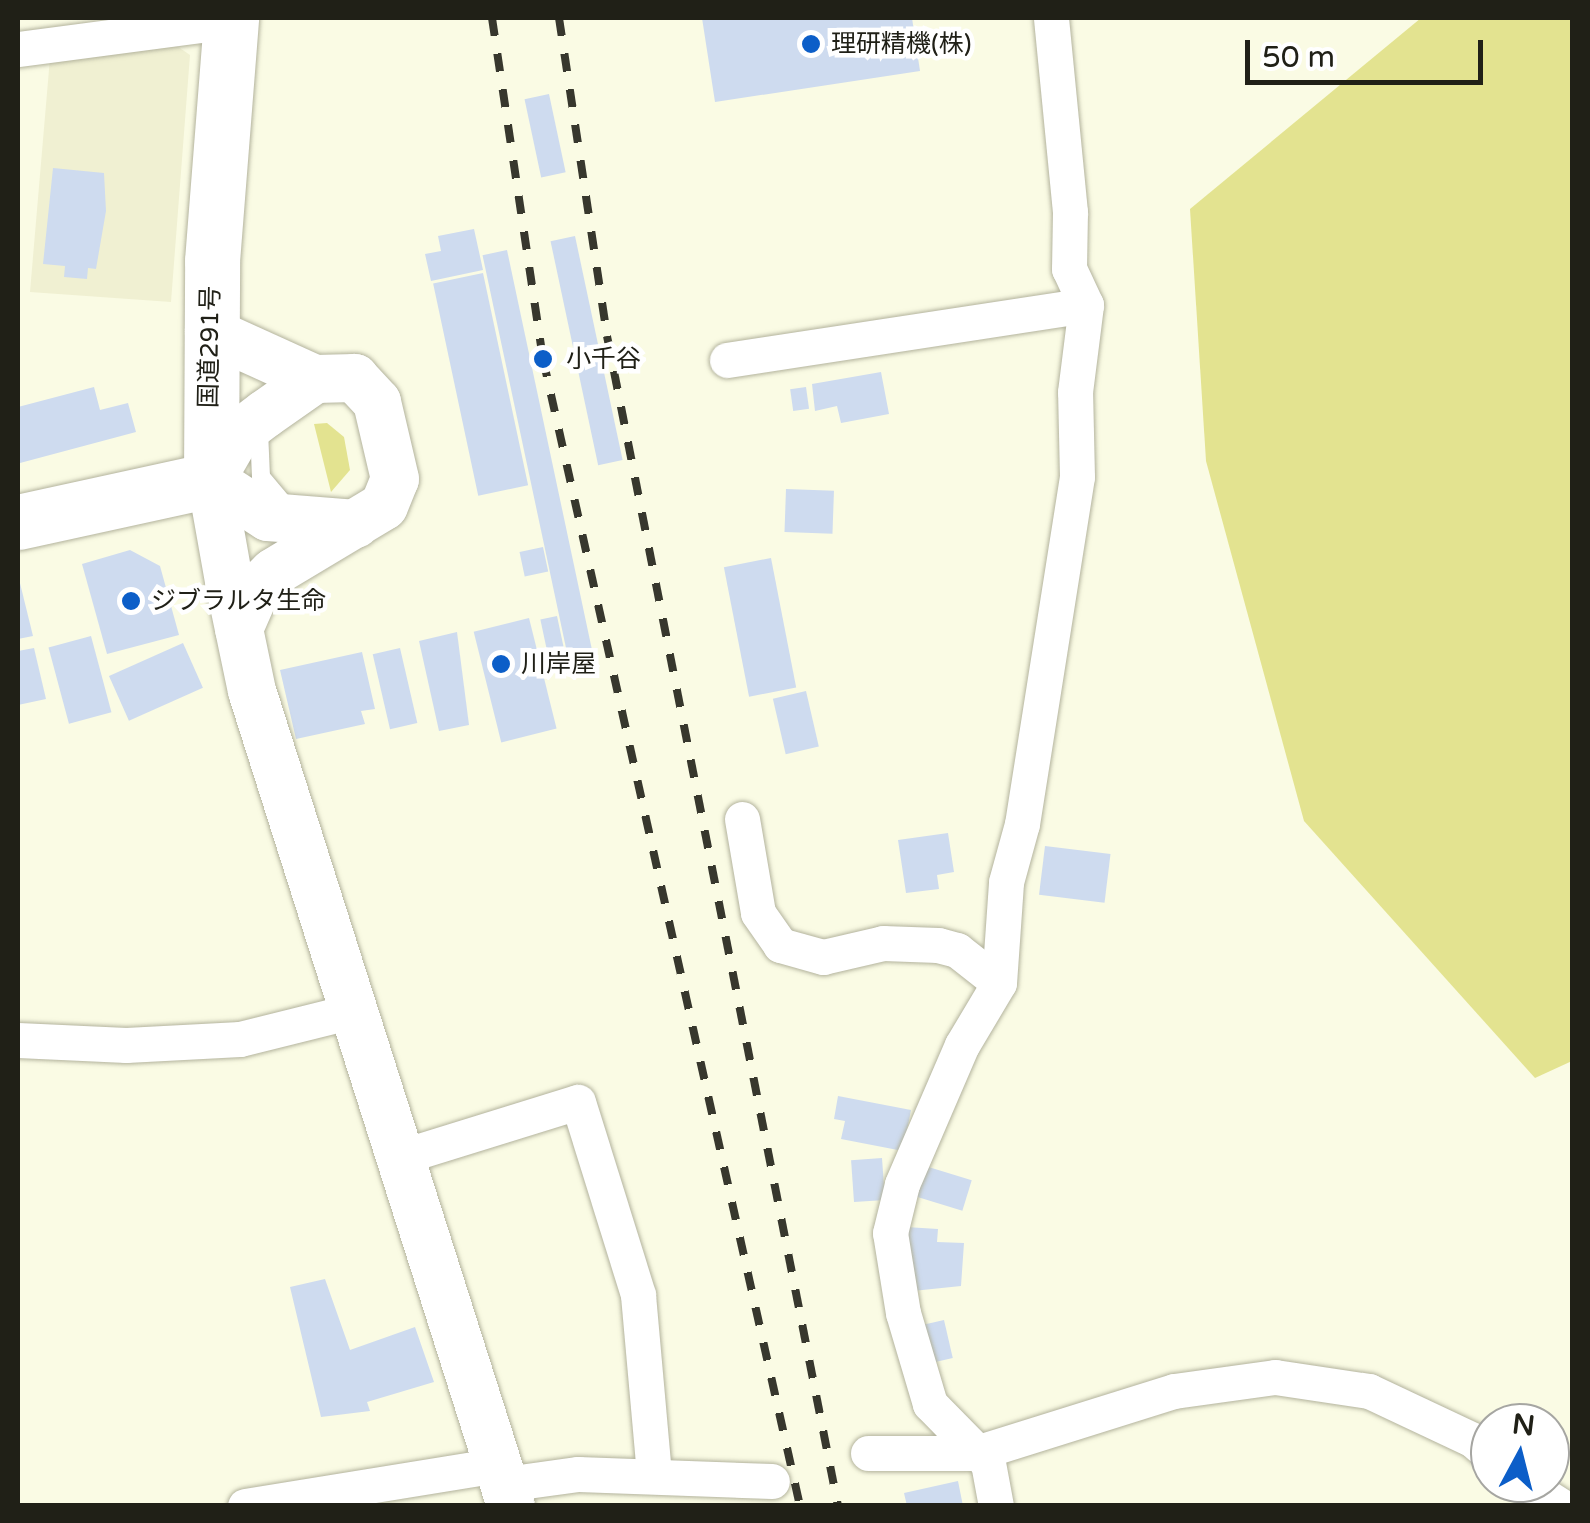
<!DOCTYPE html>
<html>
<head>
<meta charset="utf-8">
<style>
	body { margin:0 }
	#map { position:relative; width:1590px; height:1523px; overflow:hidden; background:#fafbe4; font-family:"Varela Round","Noto Sans JP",sans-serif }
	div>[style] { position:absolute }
	.built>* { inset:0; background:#f0f0d2 }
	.green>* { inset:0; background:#e3e390 }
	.building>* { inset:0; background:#cedbef; transform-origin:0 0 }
	.roads { filter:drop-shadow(0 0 2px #b3b39d) drop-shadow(0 0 2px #b3b39d) }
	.lane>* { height:18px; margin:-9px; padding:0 9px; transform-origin:9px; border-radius:9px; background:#fff }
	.street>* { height:35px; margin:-17.5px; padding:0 17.5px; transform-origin:17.5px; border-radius:17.5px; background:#fff }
	.secondary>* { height:48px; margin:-24px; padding:0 24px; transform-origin:24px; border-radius:24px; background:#fff }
	.highway>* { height:55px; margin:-27.5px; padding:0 27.5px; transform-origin:27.5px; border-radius:27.5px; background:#fff }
	.rail>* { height:8px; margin-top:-4px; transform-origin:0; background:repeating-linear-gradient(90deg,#37372d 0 18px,transparent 0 36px) }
	.dots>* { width:28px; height:28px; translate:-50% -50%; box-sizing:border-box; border:5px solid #fff; border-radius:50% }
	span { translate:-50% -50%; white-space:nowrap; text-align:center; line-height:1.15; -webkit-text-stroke:9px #fff; paint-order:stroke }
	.poi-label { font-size:25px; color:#202017 }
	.left { translate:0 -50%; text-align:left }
	.street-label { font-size:25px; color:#202017 }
	.frame { position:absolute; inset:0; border:20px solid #202017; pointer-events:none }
	.north { position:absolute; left:1470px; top:1403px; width:100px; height:100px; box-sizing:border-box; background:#fff; border:2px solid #a6a6a2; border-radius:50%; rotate:7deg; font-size:28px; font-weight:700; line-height:40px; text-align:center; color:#202017 }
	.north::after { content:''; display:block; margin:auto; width:35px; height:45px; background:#0c5ec8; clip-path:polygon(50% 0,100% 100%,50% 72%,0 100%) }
	.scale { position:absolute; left:1245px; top:40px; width:238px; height:45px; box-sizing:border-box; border:5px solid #202017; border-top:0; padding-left:12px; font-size:30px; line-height:35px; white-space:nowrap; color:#202017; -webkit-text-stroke:8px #fff; paint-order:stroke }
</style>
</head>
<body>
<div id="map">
	<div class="built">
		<i style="clip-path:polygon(177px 46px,190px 55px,171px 302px,30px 292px,50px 58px)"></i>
	</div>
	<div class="green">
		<i style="clip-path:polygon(1421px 18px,1572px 18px,1572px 1061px,1535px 1078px,1304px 821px,1206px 461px,1190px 209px)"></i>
		<i style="clip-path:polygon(327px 423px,344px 437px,350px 470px,331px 492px,314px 424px)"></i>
	</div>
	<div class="building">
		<i style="clip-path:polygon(702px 18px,912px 18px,920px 71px,715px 102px)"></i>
		<i style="left:549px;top:94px;width:80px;height:25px;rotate:78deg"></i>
		<i style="clip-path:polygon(53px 168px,104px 173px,106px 211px,96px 269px,88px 268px,87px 279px,64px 277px,65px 266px,43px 264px)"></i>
		<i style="clip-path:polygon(474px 229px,483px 270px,431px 281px,425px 254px,441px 251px,438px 236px)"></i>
		<i style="left:575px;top:236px;width:229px;height:25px;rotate:78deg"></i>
		<i style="left:507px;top:250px;width:413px;height:25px;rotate:78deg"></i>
		<i style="left:483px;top:273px;width:217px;height:51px;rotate:78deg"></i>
		<i style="clip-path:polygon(881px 372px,889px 414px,841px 423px,837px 406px,815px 411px,812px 384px)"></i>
		<i style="clip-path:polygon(94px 387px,100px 410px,128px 403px,136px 432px,20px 463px,18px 407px)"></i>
		<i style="left:806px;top:387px;width:22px;height:16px;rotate:82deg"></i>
		<i style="left:786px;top:489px;width:48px;height:43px;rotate:2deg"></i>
		<i style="left:543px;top:547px;width:25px;height:24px;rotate:78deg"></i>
		<i style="clip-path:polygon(130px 550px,160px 566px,179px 635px,107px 654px,82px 564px)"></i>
		<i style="left:771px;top:558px;width:132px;height:48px;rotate:79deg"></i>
		<i style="clip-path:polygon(18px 575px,33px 636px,18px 639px)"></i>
		<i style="left:557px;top:616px;width:54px;height:17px;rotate:78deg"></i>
		<i style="left:529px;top:618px;width:114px;height:57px;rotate:76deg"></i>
		<i style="clip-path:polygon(457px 632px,469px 725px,439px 731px,419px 641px)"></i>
		<i style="left:91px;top:636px;width:79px;height:44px;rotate:75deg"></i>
		<i style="left:183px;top:643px;width:49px;height:81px;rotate:66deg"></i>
		<i style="clip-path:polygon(34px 648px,46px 699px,18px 705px,18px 651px)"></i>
		<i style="left:400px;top:648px;width:77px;height:28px;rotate:77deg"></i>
		<i style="clip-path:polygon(362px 652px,375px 709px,361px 711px,365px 724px,296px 739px,280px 670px)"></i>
		<i style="left:806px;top:691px;width:57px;height:34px;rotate:77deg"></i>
		<i style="clip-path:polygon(948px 833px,954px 872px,937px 875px,939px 889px,906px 893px,898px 840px)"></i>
		<i style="left:1045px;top:846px;width:66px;height:49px;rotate:7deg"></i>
		<i style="clip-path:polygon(838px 1096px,911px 1110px,903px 1151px,841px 1139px,845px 1121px,834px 1119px)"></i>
		<i style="left:882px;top:1158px;width:42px;height:31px;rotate:86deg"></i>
		<i style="left:922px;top:1165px;width:52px;height:32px;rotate:17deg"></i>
		<i style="clip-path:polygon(906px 1227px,938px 1229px,937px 1242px,964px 1243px,961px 1286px,903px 1292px)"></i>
		<i style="clip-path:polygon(325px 1279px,350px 1350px,415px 1327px,434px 1382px,367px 1402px,370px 1411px,321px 1417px,290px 1287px)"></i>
		<i style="left:944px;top:1320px;width:39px;height:29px;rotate:77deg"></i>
		<i style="clip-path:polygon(958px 1481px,963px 1506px,907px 1506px,904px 1493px)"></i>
	</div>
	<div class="roads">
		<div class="lane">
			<i style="left:259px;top:431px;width:46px;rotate:87.5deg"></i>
			<i style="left:261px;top:477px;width:35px;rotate:50deg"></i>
		</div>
		<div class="street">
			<i style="left:18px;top:49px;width:215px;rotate:-7.5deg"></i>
			<i style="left:727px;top:360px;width:363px;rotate:-8.7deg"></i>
			<i style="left:742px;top:819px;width:95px;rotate:80.3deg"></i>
			<i style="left:758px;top:913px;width:39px;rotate:55deg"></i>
			<i style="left:780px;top:945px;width:45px;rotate:15.6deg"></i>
			<i style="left:823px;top:957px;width:62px;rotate:-13.1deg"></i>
			<i style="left:883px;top:943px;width:55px;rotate:2.1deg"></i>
			<i style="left:938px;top:945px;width:20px;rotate:15deg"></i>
			<i style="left:957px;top:950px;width:53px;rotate:38.2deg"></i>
			<i style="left:18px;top:1040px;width:108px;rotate:2.7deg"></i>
			<i style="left:126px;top:1045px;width:114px;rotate:-3deg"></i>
			<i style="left:240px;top:1039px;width:120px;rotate:-14deg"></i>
			<i style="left:400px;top:1157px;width:186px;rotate:-17.2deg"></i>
			<i style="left:578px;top:1102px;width:202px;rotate:72.7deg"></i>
			<i style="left:638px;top:1295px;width:180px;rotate:84.9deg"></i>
			<i style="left:868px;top:1453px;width:108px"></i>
			<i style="left:976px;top:1453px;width:207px;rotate:-17.4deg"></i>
			<i style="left:1174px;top:1391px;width:102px;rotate:-7.9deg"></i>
			<i style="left:1275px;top:1377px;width:95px;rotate:8.5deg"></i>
			<i style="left:1369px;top:1391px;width:115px;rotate:25.2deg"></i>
			<i style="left:1473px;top:1440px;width:23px;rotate:41deg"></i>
			<i style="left:1525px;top:1483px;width:43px;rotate:32.6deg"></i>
			<i style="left:505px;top:1484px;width:74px;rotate:-7.8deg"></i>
			<i style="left:578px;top:1474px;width:194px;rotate:2.1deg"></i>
			<i style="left:245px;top:1506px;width:256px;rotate:-9.2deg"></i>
			<i style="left:996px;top:1506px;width:44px;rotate:-100.5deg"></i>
			<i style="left:988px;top:1463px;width:83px;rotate:-134.5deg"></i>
			<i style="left:930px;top:1404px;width:95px;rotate:-106.5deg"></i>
			<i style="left:903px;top:1313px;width:81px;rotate:-99.2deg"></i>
			<i style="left:890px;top:1233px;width:50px;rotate:-76.2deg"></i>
			<i style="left:902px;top:1184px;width:151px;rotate:-66.7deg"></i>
			<i style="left:962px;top:1045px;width:72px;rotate:-59.2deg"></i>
			<i style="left:999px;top:983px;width:101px;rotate:-86deg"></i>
			<i style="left:1006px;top:882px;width:60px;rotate:-74.6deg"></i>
			<i style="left:1022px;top:824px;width:351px;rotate:-81deg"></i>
			<i style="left:1077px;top:477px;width:85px;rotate:-91.3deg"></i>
			<i style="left:1075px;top:392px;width:88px;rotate:-82.8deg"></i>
			<i style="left:1086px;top:305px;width:40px;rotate:-115deg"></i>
			<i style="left:1069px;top:269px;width:57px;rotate:-89deg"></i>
			<i style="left:1070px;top:212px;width:195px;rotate:-95.6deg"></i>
		</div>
		<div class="secondary">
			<i style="left:209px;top:331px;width:116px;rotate:24.4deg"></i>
			<i style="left:211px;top:480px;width:68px;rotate:33deg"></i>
			<i style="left:268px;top:517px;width:88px;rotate:4.5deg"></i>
			<i style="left:239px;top:629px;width:43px;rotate:-66.4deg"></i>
			<i style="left:256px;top:590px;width:25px;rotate:-45deg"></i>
			<i style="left:274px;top:572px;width:128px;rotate:-31deg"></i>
			<i style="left:384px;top:506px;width:29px;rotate:-68deg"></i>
			<i style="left:395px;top:479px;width:79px;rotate:-103.2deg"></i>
			<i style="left:377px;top:402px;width:33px;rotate:-133deg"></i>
			<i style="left:355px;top:378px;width:40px;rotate:178.6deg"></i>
			<i style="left:315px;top:379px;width:61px;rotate:145deg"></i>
			<i style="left:265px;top:414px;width:35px;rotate:143deg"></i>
			<i style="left:237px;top:435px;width:52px;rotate:120deg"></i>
			<i style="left:211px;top:480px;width:103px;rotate:79.9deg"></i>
			<i style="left:229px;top:581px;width:112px;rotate:78.2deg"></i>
			<i style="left:252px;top:691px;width:855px;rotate:72.37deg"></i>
		</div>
		<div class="highway">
			<i style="left:18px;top:522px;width:198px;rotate:-12.3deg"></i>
			<i style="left:211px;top:480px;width:219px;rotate:-89.7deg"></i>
			<i style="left:212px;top:261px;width:244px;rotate:-85.5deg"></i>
		</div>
	</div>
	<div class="rail">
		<i style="left:492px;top:18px;width:345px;rotate:81.5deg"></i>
		<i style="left:543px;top:359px;width:1175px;rotate:77.37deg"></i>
		<i style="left:559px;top:18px;width:322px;rotate:81.4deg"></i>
		<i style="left:607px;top:336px;width:1193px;rotate:78.83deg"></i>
	</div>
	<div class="dots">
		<i style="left:811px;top:44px;background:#0c5ec8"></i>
		<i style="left:543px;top:359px;background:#0c5ec8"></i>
		<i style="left:131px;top:601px;background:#0c5ec8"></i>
		<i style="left:501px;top:664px;background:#0c5ec8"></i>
	</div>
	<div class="poi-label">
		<span class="left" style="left:831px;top:44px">理研精機(株)</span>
		<span class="left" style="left:566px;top:359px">小千谷</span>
		<span class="left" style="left:151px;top:601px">ジブラルタ生命</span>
		<span class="left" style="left:521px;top:664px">川岸屋</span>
	</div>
	<div class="street-label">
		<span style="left:210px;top:347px;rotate:-89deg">国道291号</span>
	</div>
	<div class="frame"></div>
	<div class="north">N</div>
	<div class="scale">50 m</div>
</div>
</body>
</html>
